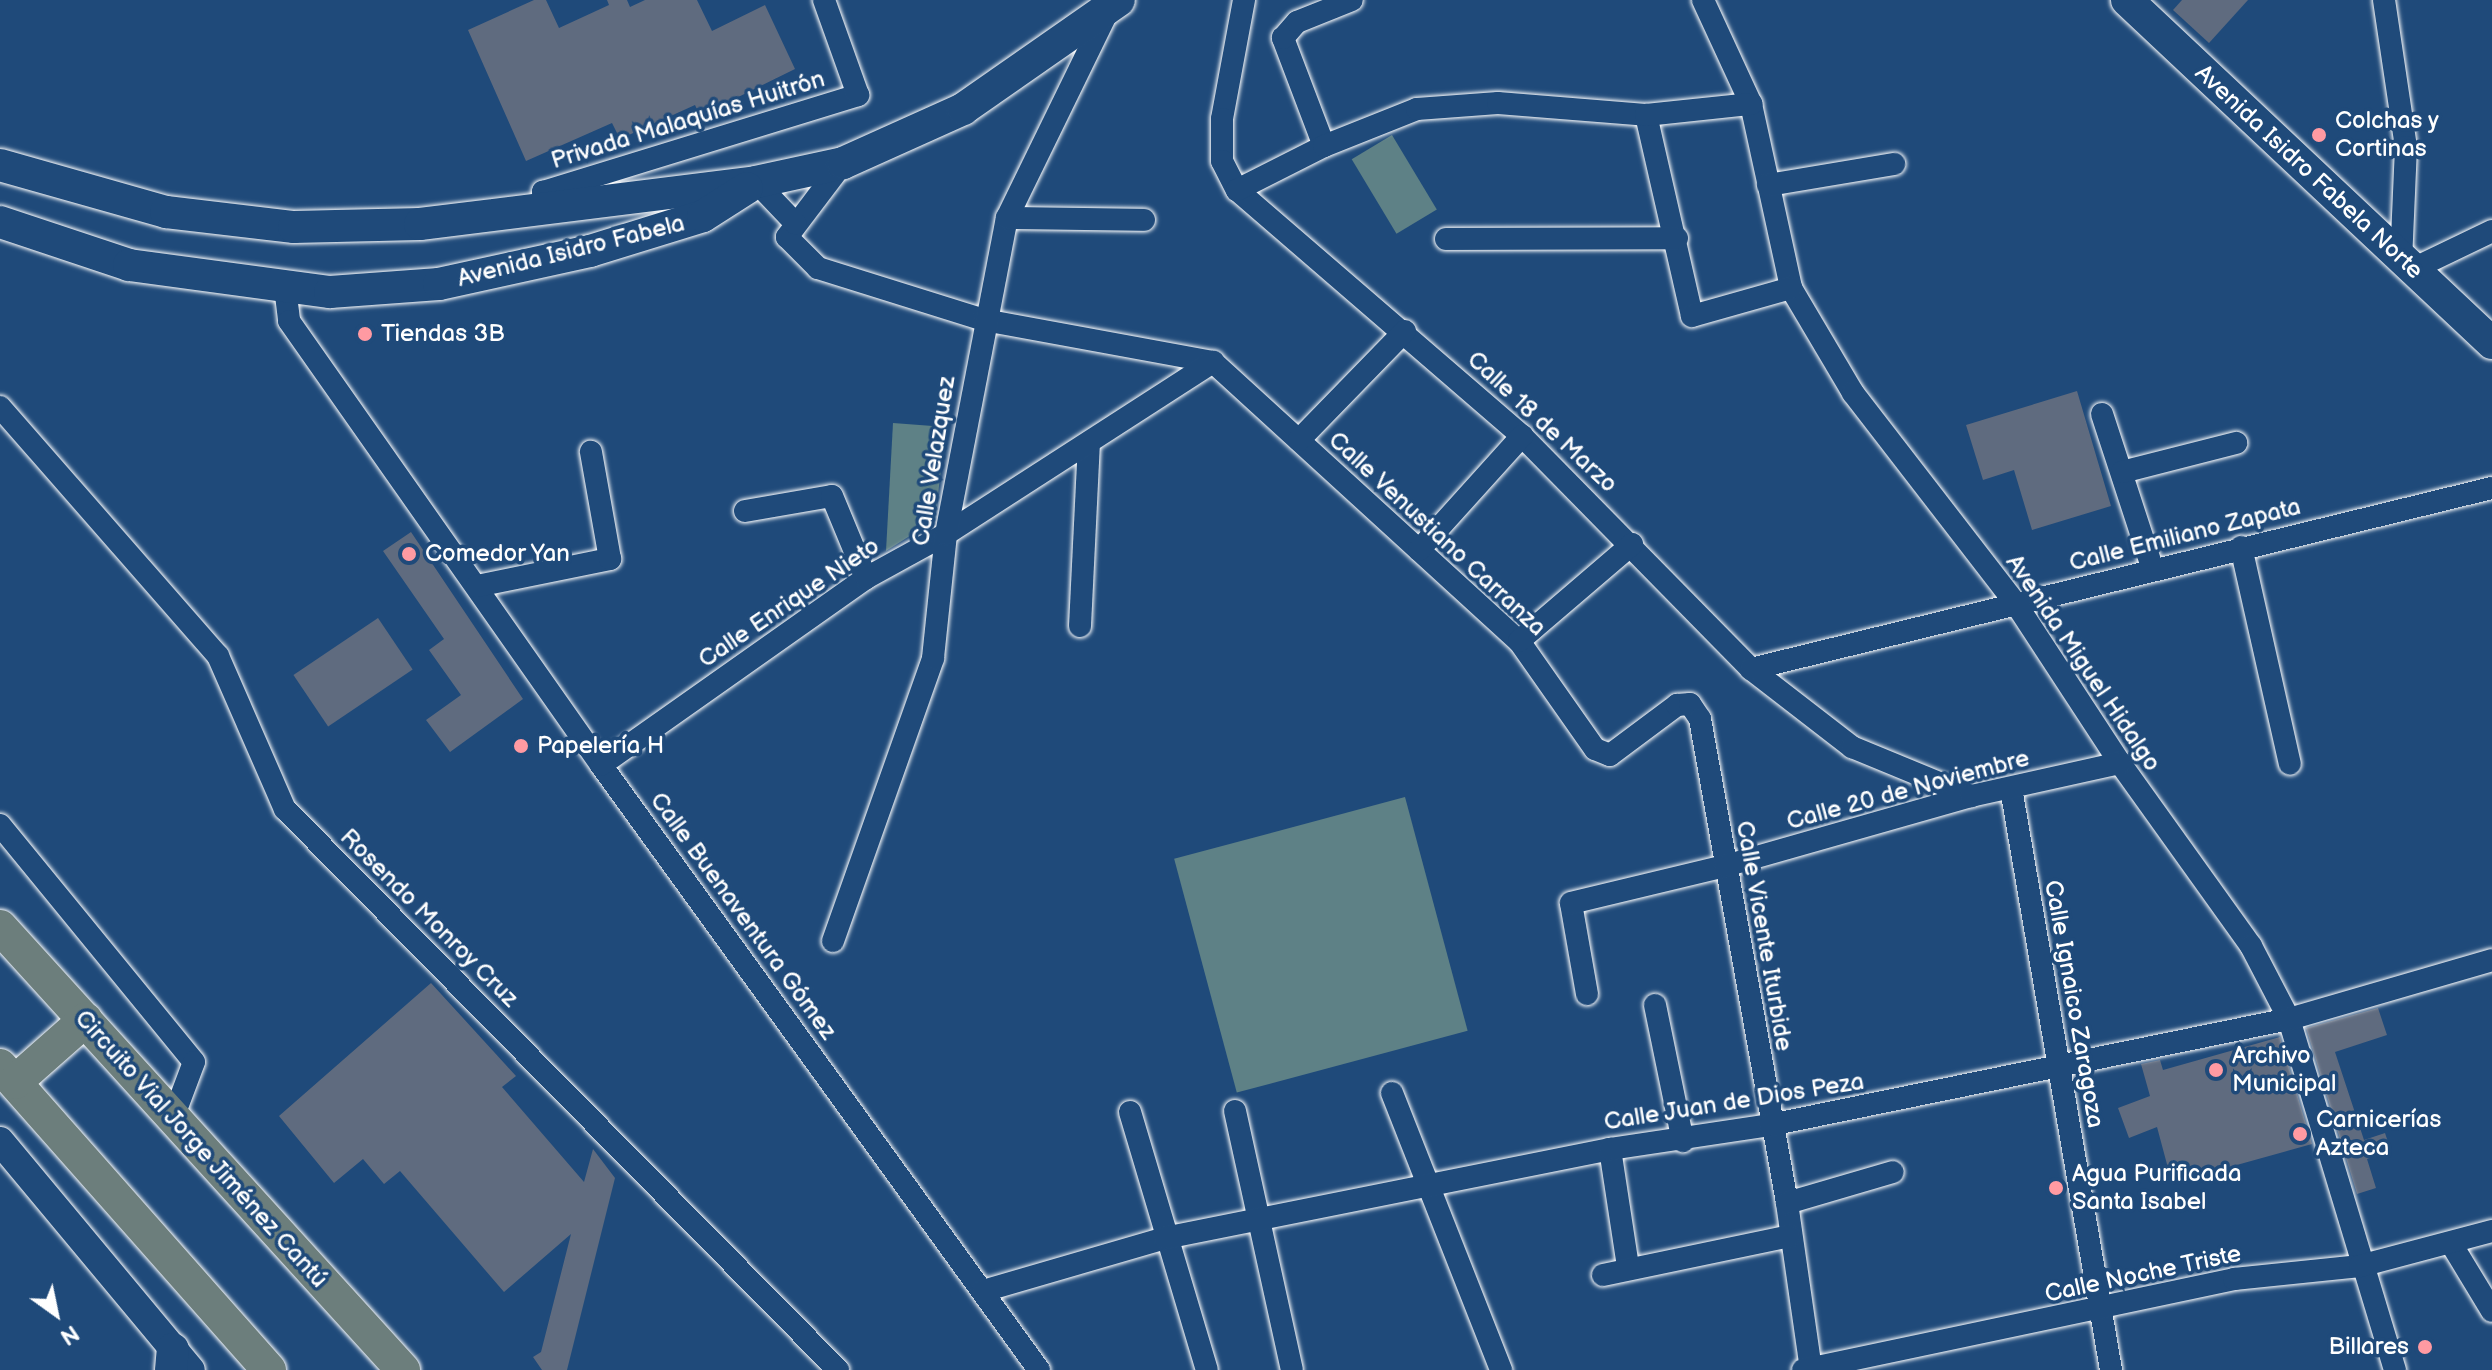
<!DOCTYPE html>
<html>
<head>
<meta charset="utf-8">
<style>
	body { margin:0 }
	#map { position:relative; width:2492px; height:1370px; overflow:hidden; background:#1f4a7a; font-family:"Balsamiq Sans",sans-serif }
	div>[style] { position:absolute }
	.green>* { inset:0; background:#5e8186; transform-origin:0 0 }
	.building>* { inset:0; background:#5f6b7f; transform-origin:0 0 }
	.roads { filter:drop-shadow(0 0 2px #fff) drop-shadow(0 0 2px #fff) }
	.minor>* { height:22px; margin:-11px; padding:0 11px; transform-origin:11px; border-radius:11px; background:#1f4a7a }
	.tertiary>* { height:28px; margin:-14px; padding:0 14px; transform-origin:14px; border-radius:14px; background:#1f4a7a }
	.secondary>* { height:32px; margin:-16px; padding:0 16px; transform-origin:16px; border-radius:16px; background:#1f4a7a }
	.primary>* { height:34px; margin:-17px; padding:0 17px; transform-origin:17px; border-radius:17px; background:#6c7e7c }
	.dots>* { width:22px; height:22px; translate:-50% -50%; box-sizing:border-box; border:4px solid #1f4a7a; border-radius:50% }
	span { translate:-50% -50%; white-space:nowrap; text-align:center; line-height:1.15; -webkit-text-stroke:7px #1f4a7a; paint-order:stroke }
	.street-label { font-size:24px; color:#fff }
	.poi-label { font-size:24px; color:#fff }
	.left { translate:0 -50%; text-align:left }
	.right { translate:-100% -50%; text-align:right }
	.north { position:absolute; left:16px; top:1274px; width:80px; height:80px; -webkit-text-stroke:6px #1f4a7a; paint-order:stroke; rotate:147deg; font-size:22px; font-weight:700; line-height:32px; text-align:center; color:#fff }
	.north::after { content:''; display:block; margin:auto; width:28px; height:36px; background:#fff; clip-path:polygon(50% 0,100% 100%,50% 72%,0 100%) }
</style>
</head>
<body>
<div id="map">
	<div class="green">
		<i style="left:1392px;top:135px;width:87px;height:47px;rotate:59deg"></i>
		<i style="clip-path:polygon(893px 423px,946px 427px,935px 520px,886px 551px)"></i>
		<i style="left:1405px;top:797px;width:242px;height:239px;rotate:75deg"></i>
	</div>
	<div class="building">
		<i style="clip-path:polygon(534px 0,546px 0,559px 28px,609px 5px,607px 0,627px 0,630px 7px,645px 0,697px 0,712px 31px,765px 5px,795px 69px,700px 116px,695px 105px,620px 139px,612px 123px,526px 161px,468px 30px)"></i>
		<i style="clip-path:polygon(2182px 0,2248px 0,2209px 43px,2173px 10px)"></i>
		<i style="clip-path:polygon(2077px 391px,2111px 506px,2032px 530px,2014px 470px,1983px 480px,1966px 425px)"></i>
		<i style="clip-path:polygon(411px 532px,523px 699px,450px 752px,426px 720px,461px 695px,429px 650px,444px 639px,383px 551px)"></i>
		<i style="left:378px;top:618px;width:62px;height:102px;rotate:56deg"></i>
		<i style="clip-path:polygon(431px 983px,516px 1076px,502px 1087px,584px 1182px,593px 1149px,615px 1178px,567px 1370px,542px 1370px,533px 1357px,541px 1352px,571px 1234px,504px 1292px,400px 1171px,384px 1184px,363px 1159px,334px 1183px,279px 1116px)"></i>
		<i style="clip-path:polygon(2378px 1008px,2387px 1035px,2335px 1052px,2364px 1140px,2385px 1133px,2391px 1151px,2367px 1159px,2376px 1188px,2357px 1194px,2306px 1028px)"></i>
		<i style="clip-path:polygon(2280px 1037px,2312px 1144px,2172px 1183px,2157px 1127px,2129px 1138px,2118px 1108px,2150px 1096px,2141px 1064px,2160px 1060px,2163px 1070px)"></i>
	</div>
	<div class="roads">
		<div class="minor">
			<i style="left:1244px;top:0;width:121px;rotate:100.5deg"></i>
			<i style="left:1222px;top:119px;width:42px;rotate:90deg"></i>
			<i style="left:1222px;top:161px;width:33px;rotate:63deg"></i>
			<i style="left:1237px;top:190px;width:376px;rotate:40.8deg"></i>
			<i style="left:1522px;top:436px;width:327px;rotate:45.5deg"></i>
			<i style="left:1751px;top:669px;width:128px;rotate:37.7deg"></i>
			<i style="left:1852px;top:747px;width:129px;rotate:22.4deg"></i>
			<i style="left:1703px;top:0;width:115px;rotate:65.2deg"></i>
			<i style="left:1751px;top:104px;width:188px;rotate:77.7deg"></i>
			<i style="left:1791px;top:288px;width:122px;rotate:59.4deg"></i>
			<i style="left:1853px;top:393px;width:267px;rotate:52.3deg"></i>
			<i style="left:2016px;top:604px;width:190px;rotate:56.8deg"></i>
			<i style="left:2120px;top:763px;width:225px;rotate:54.4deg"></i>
			<i style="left:2251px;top:946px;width:82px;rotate:62.5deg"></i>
			<i style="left:2289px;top:1019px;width:367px;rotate:73.2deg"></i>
			<i style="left:2384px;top:0;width:149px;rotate:81.5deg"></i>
			<i style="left:2406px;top:147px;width:113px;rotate:92.5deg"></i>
			<i style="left:1646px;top:115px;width:206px;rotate:77.1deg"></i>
			<i style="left:1692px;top:316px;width:103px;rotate:-15.8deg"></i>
			<i style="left:1324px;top:146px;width:116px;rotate:-110.8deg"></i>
			<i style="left:1283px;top:38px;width:21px;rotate:-49deg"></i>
			<i style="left:1297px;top:22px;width:59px;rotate:-21.8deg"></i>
			<i style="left:843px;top:163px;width:93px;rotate:127.1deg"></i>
			<i style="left:787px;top:237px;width:44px;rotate:45deg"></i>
			<i style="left:818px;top:268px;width:174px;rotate:17.4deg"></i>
			<i style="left:984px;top:320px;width:233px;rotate:10.4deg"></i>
			<i style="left:756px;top:182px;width:57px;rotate:46.4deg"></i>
			<i style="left:1768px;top:185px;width:128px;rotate:-9.5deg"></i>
			<i style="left:1237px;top:190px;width:97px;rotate:-26.8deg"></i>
			<i style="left:1324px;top:146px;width:100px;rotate:-21.7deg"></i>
			<i style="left:1417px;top:109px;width:81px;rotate:-4.2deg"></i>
			<i style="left:1498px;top:103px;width:148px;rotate:4.6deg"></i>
			<i style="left:1646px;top:115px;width:106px;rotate:-6deg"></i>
			<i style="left:547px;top:207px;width:16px;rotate:-105deg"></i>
			<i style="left:543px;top:192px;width:330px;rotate:-17.1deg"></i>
			<i style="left:858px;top:95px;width:101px;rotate:-109.7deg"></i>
			<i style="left:1007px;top:218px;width:137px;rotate:0.8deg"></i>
			<i style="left:1446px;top:239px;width:231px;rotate:-0.2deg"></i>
			<i style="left:2411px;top:270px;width:90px;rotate:-25.7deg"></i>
			<i style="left:285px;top:287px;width:34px;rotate:83deg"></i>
			<i style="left:289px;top:321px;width:543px;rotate:54.9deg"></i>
			<i style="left:601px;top:765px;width:747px;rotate:54.1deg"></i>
			<i style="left:1213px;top:362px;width:414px;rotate:42.4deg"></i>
			<i style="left:1519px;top:641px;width:132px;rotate:54.9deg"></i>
			<i style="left:1595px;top:749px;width:16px;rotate:22deg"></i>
			<i style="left:1610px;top:755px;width:84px;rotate:-36.7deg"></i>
			<i style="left:1677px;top:705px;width:13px;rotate:-4deg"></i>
			<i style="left:1690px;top:704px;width:18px;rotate:56deg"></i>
			<i style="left:1700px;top:719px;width:492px;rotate:79.8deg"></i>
			<i style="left:1787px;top:1203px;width:169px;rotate:81.8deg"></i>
			<i style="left:0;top:407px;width:331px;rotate:48.8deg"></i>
			<i style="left:218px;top:656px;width:167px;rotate:66.4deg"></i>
			<i style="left:285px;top:809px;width:788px;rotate:45.41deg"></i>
			<i style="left:2102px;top:414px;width:164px;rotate:71.9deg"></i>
			<i style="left:1299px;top:440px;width:152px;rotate:-45.8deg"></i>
			<i style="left:2122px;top:472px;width:118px;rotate:-14.3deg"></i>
			<i style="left:745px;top:511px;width:88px;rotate:-9.8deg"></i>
			<i style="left:832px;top:496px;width:89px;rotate:67.5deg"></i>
			<i style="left:2241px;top:547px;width:222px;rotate:77.3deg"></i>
			<i style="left:1419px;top:550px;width:154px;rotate:-47.9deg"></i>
			<i style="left:477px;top:586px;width:136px;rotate:-11.5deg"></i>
			<i style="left:610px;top:559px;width:109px;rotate:-100.1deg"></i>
			<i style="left:1080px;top:626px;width:181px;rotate:-87.2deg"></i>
			<i style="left:1519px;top:641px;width:149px;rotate:-40.6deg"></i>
			<i style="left:1751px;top:669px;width:763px;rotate:-13.73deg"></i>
			<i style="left:601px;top:765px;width:324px;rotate:-35.2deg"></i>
			<i style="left:866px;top:578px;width:91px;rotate:-28.8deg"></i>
			<i style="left:946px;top:534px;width:318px;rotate:-32.8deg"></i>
			<i style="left:2011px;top:788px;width:591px;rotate:80.25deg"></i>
			<i style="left:0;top:825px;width:306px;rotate:50.7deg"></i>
			<i style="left:194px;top:1062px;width:60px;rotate:110.6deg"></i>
			<i style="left:833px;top:941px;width:300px;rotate:-70.5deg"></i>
			<i style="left:933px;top:658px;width:125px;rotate:-84deg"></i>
			<i style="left:946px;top:534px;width:322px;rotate:-79.1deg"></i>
			<i style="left:1007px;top:218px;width:228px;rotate:-64deg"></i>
			<i style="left:1587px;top:994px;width:92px;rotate:-100deg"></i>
			<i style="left:1571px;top:903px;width:158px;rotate:-13.5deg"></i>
			<i style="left:1725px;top:866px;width:256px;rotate:-15.9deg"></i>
			<i style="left:1971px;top:796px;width:153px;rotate:-12.5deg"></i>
			<i style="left:1655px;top:1005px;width:139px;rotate:78.4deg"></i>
			<i style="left:1392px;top:1093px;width:298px;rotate:68.5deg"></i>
			<i style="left:1235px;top:1111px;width:265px;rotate:77.6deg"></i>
			<i style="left:1130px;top:1112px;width:269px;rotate:73.4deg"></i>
			<i style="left:1610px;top:1149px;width:119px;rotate:81.3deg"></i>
			<i style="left:1787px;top:1203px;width:110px;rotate:-16.3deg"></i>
			<i style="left:2452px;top:1245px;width:77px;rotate:58.8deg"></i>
			<i style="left:1603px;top:1275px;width:190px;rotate:-11.8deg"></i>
			<i style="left:983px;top:1291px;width:190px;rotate:-16.2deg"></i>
			<i style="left:1165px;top:1238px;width:454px;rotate:-11.3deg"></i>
			<i style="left:1610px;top:1149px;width:162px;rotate:-8.5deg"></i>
			<i style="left:1770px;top:1125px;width:530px;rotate:-11.54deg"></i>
			<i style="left:2289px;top:1019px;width:211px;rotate:-16.2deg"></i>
			<i style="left:1803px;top:1370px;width:441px;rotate:-11.9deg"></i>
			<i style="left:2234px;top:1279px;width:127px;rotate:-5.9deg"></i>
			<i style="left:2360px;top:1266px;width:137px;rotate:-14.9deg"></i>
		</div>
		<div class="tertiary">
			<i style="left:0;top:1141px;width:298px;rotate:50.2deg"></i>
		</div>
		<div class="secondary">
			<i style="left:2127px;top:0;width:501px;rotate:43.22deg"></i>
			<i style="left:0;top:165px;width:173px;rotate:15.8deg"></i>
			<i style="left:166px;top:212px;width:129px;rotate:6.7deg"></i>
			<i style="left:294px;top:227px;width:126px;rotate:-1.4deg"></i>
			<i style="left:420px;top:224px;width:339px;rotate:-7.1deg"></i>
			<i style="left:756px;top:182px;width:89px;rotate:-12.3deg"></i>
			<i style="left:843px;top:163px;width:132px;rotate:-24.2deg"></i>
			<i style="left:963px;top:109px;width:190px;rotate:-34.9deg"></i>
			<i style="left:0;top:222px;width:136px;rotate:18.4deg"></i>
			<i style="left:129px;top:265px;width:203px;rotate:7.7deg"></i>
			<i style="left:330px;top:292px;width:109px;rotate:-4.2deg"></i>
			<i style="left:439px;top:284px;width:155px;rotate:-12.3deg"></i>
			<i style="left:590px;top:251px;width:118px;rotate:-17.2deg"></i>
			<i style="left:703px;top:216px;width:52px;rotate:-32.5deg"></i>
			<i style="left:171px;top:1370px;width:21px;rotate:-85deg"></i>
		</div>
		<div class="primary">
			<i style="left:0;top:927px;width:599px;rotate:47.71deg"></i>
			<i style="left:0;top:1066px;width:406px;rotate:48.5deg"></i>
			<i style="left:15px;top:1082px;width:94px;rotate:-41.5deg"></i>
		</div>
	</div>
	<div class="dots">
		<i style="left:2319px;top:135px;background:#ff9aa2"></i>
		<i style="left:365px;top:334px;background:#ff9aa2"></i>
		<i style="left:409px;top:554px;background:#ff9aa2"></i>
		<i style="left:521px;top:746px;background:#ff9aa2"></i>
		<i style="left:2216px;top:1070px;background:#ff9aa2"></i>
		<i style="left:2300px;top:1134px;background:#ff9aa2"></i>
		<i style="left:2056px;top:1188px;background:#ff9aa2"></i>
		<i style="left:2425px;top:1347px;background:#ff9aa2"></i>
	</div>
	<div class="street-label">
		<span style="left:688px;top:120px;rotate:-17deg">Privada Malaquías Huitrón</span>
		<span style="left:2309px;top:172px;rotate:43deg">Avenida Isidro Fabela Norte</span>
		<span style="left:571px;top:251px;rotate:-14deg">Avenida Isidro Fabela</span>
		<span style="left:1542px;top:422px;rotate:43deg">Calle 18 de Marzo</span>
		<span style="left:934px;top:461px;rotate:-81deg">Calle Velazquez</span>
		<span style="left:1437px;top:534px;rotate:43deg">Calle Venustiano Carranza</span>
		<span style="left:2185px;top:535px;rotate:-14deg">Calle Emiliano Zapata</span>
		<span style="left:789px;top:603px;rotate:-34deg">Calle Enrique Nieto</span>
		<span style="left:2083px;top:663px;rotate:56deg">Avenida Miguel Hidalgo</span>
		<span style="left:1908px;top:790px;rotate:-15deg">Calle 20 de Noviembre</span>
		<span style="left:743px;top:916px;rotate:54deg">Calle Buenaventura Gómez</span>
		<span style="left:429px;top:918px;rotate:45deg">Rosendo Monroy Cruz</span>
		<span style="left:1764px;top:936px;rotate:80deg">Calle Vicente Iturbide</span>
		<span style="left:2074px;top:1004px;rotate:80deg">Calle Ignaico Zaragoza</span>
		<span style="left:1734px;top:1102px;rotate:-9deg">Calle Juan de Dios Peza</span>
		<span style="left:201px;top:1149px;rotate:48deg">Circuito Vial Jorge Jiménez Cantú</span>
		<span style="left:2143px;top:1274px;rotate:-12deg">Calle Noche Triste</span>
	</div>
	<div class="poi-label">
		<span class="left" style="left:2335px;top:135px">Colchas y<br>Cortinas</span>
		<span class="left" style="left:381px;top:334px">Tiendas 3B</span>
		<span class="left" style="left:425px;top:554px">Comedor Yan</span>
		<span class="left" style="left:537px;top:746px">Papelería H</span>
		<span class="left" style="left:2232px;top:1070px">Archivo<br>Municipal</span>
		<span class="left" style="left:2316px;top:1134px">Carnicerías<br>Azteca</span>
		<span class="left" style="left:2072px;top:1188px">Agua Purificada<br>Santa Isabel</span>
		<span class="right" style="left:2409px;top:1347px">Billares</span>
	</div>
	<div class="north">N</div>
</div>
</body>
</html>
